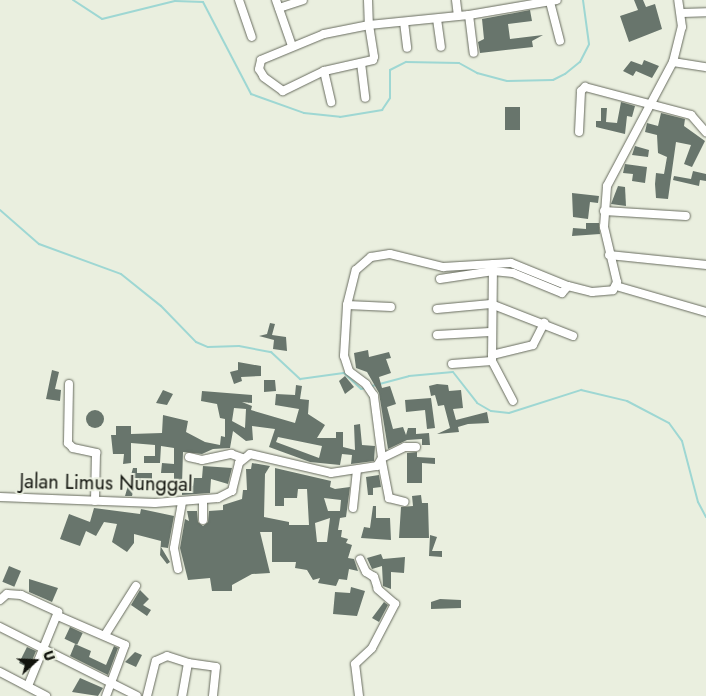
<!DOCTYPE html>
<html>
<head>
<meta charset="utf-8">
<style>
	body { margin:0 }
	#map { position:relative; width:706px; height:696px; overflow:hidden; background:#eaefdf; font-family:Jost,sans-serif }
	div>[style] { position:absolute }
	.stream>* { height:2px; margin:-1px; padding:0 1px; transform-origin:1px; border-radius:1px; background:#9ed7d3 }
	.building>* { inset:0; background:#68756c; transform-origin:0 0 }
	.round { border-radius:50% }
	.roads { filter:drop-shadow(0 0 1px #676b5e) drop-shadow(0 0 1px #676b5e) }
	.minor>* { height:8px; margin:-4px; padding:0 4px; transform-origin:4px; border-radius:4px; background:#fff }
	span { translate:-50% -50%; white-space:nowrap; text-align:center; line-height:1.15; -webkit-text-stroke:4px #eaefdf; paint-order:stroke }
	.street-label { font-size:20px; color:#11130d }
	.north { position:absolute; left:10px; top:636px; width:50px; height:50px; -webkit-text-stroke:4px #eaefdf; paint-order:stroke; rotate:70deg; font-size:14px; font-weight:700; line-height:20px; text-align:center; color:#11130d }
	.north::after { content:''; display:block; margin:auto; width:18px; height:22px; background:#11130d; clip-path:polygon(50% 0,100% 100%,50% 72%,0 100%) }
</style>
</head>
<body>
<div id="map">
	<div class="stream">
		<i style="left:73px;top:0;width:35px;rotate:33deg"></i>
		<i style="left:102px;top:19px;width:75px;rotate:-13.9deg"></i>
		<i style="left:175px;top:1px;width:28px;rotate:2deg"></i>
		<i style="left:203px;top:2px;width:104px;rotate:62.4deg"></i>
		<i style="left:251px;top:94px;width:56px;rotate:19.7deg"></i>
		<i style="left:304px;top:113px;width:36px;rotate:6deg"></i>
		<i style="left:340px;top:117px;width:43px;rotate:-9.5deg"></i>
		<i style="left:382px;top:110px;width:14px;rotate:-56deg"></i>
		<i style="left:390px;top:98px;width:28px;rotate:-90deg"></i>
		<i style="left:390px;top:70px;width:18px;rotate:-27deg"></i>
		<i style="left:406px;top:62px;width:53px;rotate:1.1deg"></i>
		<i style="left:459px;top:63px;width:21px;rotate:29deg"></i>
		<i style="left:477px;top:73px;width:31px;rotate:15deg"></i>
		<i style="left:507px;top:81px;width:46px;rotate:-1.2deg"></i>
		<i style="left:553px;top:80px;width:13px;rotate:-27deg"></i>
		<i style="left:565px;top:74px;width:19px;rotate:-39deg"></i>
		<i style="left:580px;top:62px;width:20px;rotate:-63deg"></i>
		<i style="left:589px;top:44px;width:44px;rotate:-97.8deg"></i>
		<i style="left:0;top:210px;width:52px;rotate:41.1deg"></i>
		<i style="left:39px;top:244px;width:87px;rotate:20.1deg"></i>
		<i style="left:121px;top:274px;width:51px;rotate:38.7deg"></i>
		<i style="left:161px;top:306px;width:50px;rotate:45.8deg"></i>
		<i style="left:196px;top:342px;width:13px;rotate:23deg"></i>
		<i style="left:208px;top:347px;width:31px;rotate:-2deg"></i>
		<i style="left:239px;top:346px;width:33px;rotate:11deg"></i>
		<i style="left:271px;top:352px;width:40px;rotate:43deg"></i>
		<i style="left:300px;top:379px;width:44px;rotate:-7.8deg"></i>
		<i style="left:344px;top:373px;width:23px;rotate:43deg"></i>
		<i style="left:361px;top:389px;width:4px;rotate:-14deg"></i>
		<i style="left:372px;top:386px;width:38px;rotate:-15deg"></i>
		<i style="left:409px;top:376px;width:44px;rotate:-5.2deg"></i>
		<i style="left:453px;top:372px;width:39px;rotate:52deg"></i>
		<i style="left:477px;top:403px;width:16px;rotate:30deg"></i>
		<i style="left:491px;top:411px;width:18px;rotate:6deg"></i>
		<i style="left:509px;top:413px;width:76px;rotate:-17.7deg"></i>
		<i style="left:581px;top:390px;width:47px;rotate:13.4deg"></i>
		<i style="left:627px;top:401px;width:47px;rotate:27.6deg"></i>
		<i style="left:669px;top:423px;width:22px;rotate:54deg"></i>
		<i style="left:682px;top:441px;width:63px;rotate:75.3deg"></i>
		<i style="left:698px;top:502px;width:17px;rotate:62deg"></i>
	</div>
	<div class="building">
		<i style="clip-path:polygon(634px 0,643px 0,646px 7px,655px 4px,662px 29px,629px 42px,620px 16px,638px 10px)"></i>
		<i style="clip-path:polygon(530px 10px,532px 21px,508px 24px,510px 39px,543px 35px,532px 41px,533px 47px,480px 53px,478px 42px,484px 39px,482px 19px)"></i>
		<i style="clip-path:polygon(644px 60px,659px 66px,652px 78px,636px 71px,633px 76px,623px 71px,631px 61px,642px 65px)"></i>
		<i style="clip-path:polygon(621px 102px,635px 106px,632px 117px,627px 116px,625px 134px,596px 127px,596px 121px,601px 121px,601px 108px,607px 108px,606px 122px,617px 123px)"></i>
		<i style="left:505px;top:107px;width:15px;height:23px"></i>
		<i style="clip-path:polygon(661px 113px,685px 119px,684px 126px,705px 141px,692px 167px,684px 164px,691px 145px,676px 142px,668px 199px,656px 198px,655px 184px,656px 173px,664px 174px,667px 157px,658px 153px,657px 135px,645px 132px,647px 123px,658px 126px)"></i>
		<i style="clip-path:polygon(635px 146px,649px 150px,648px 157px,632px 155px)"></i>
		<i style="clip-path:polygon(625px 164px,647px 167px,645px 183px,632px 181px,633px 174px,623px 173px)"></i>
		<i style="clip-path:polygon(693px 171px,706px 174px,706px 181px,700px 180px,699px 186px,673px 180px,674px 176px,691px 179px)"></i>
		<i style="clip-path:polygon(618px 186px,625px 187px,626px 206px,611px 204px)"></i>
		<i style="clip-path:polygon(572px 193px,599px 196px,598px 203px,590px 202px,588px 219px,573px 217px)"></i>
		<i style="clip-path:polygon(586px 223px,599px 223px,600px 234px,572px 236px,573px 228px,586px 229px)"></i>
		<i style="clip-path:polygon(270px 323px,275px 324px,272px 335px,286px 337px,287px 351px,273px 349px,274px 340px,259px 336px,267px 334px)"></i>
		<i style="clip-path:polygon(368px 350px,369px 357px,389px 352px,391px 358px,386px 359px,391px 373px,379px 377px,382px 388px,390px 386px,396px 404px,387px 407px,393px 429px,403px 427px,406px 435px,408px 428px,416px 428px,416px 434px,429px 433px,430px 445px,422px 445px,422px 439px,407px 440px,388px 449px,379px 393px,367px 372px,356px 368px,354px 353px)"></i>
		<i style="clip-path:polygon(238px 362px,261px 366px,261px 376px,241px 377px,242px 381px,234px 384px,230px 372px,238px 370px)"></i>
		<i style="clip-path:polygon(52px 370px,59px 372px,55px 389px,61px 390px,60px 401px,46px 399px)"></i>
		<i style="clip-path:polygon(345px 376px,354px 387px,345px 394px,339px 381px)"></i>
		<i style="clip-path:polygon(264px 380px,275px 380px,276px 391px,264px 392px)"></i>
		<i style="clip-path:polygon(437px 384px,448px 385px,449px 391px,461px 390px,463px 408px,453px 409px,456px 420px,487px 412px,489px 423px,468px 424px,458px 427px,459px 432px,437px 434px,450px 428px,444px 405px,438px 406px,435px 395px,431px 396px,429px 386px)"></i>
		<i style="clip-path:polygon(evenodd,296px 385px,302px 386px,300px 399px,309px 400px,308px 414px,325px 425px,317px 438px,336px 438px,336px 432px,343px 432px,343px 447px,355px 450px,354px 425px,360px 424px,362px 445px,375px 446px,374px 461px,351px 464px,352px 455px,342px 454px,340px 465px,310px 462px,269px 447px,275px 429px,252px 426px,253px 440px,246px 441px,233px 431px,230px 448px,213px 449px,202px 454px,183px 452px,182px 484px,174px 484px,174px 473px,161px 473px,162px 463px,174px 464px,174px 448px,161px 446px,160px 463px,144px 463px,144px 456px,155px 456px,155px 445px,131px 443px,131px 463px,123px 464px,124px 454px,113px 454px,111px 435px,116px 435px,116px 426px,131px 426px,131px 434px,162px 433px,163px 415px,188px 421px,186px 432px,205px 442px,220px 445px,221px 436px,225px 437px,225px 419px,220px 418px,217px 404px,201px 401px,202px 391px,252px 395px,252px 403px,242px 402px,252px 406px,251px 410px,295px 423px,299px 409px,275px 405px,276px 394px,295px 395px,296px 385px,234px 408px,246px 409px,245px 428px,232px 421px,234px 408px,296px 385px,278px 437px,322px 446px,319px 458px,276px 442px,278px 437px)"></i>
		<i style="clip-path:polygon(163px 390px,173px 394px,167px 405px,156px 403px)"></i>
		<i style="clip-path:polygon(431px 398px,435px 428px,427px 429px,425px 410px,406px 412px,405px 400px)"></i>
		<i class="round" style="left:86px;top:410px;width:18px;height:18px"></i>
		<i style="clip-path:polygon(417px 452px,417px 457px,435px 458px,435px 464px,422px 463px,422px 483px,407px 483px,407px 453px)"></i>
		<i style="clip-path:polygon(evenodd,252px 463px,270px 466px,265px 474px,264px 517px,289px 522px,289px 525px,309px 525px,307px 489px,298px 489px,297px 498px,284px 498px,284px 506px,275px 506px,275px 468px,331px 481px,330px 487px,335px 489px,350px 487px,346px 517px,340px 518px,338px 530px,342px 530px,341px 537px,348px 539px,346px 543px,352px 545px,348px 558px,354px 559px,358px 571px,349px 569px,347px 580px,339px 579px,336px 586px,318px 583px,320px 578px,313px 580px,307px 570px,295px 568px,296px 562px,272px 562px,272px 532px,260px 532px,270px 573px,252px 574px,232px 585px,232px 591px,212px 591px,210px 578px,188px 580px,180px 548px,185px 519px,189px 521px,187px 511px,197px 511px,198px 522px,203px 526px,208px 522px,209px 511px,223px 510px,223px 505px,242px 499px,243px 490px,247px 490px,246px 469px,251px 469px,252px 463px,324px 498px,341px 500px,340px 511px,328px 511px,324px 498px,252px 463px,330px 518px,327px 542px,317px 542px,315px 523px,330px 518px)"></i>
		<i style="clip-path:polygon(203px 466px,232px 468px,228px 484px,211px 479px,210px 493px,182px 495px,182px 486px,193px 486px,194px 478px,202px 478px)"></i>
		<i style="clip-path:polygon(133px 468px,137px 468px,137px 473px,152px 473px,152px 481px,136px 481px,132px 496px,125px 496px)"></i>
		<i style="clip-path:polygon(379px 475px,381px 487px,373px 488px,373px 495px,368px 495px,366px 477px)"></i>
		<i style="clip-path:polygon(421px 495px,422px 503px,428px 503px,429px 538px,399px 538px,401px 507px,413px 506px,412px 496px)"></i>
		<i style="clip-path:polygon(373px 506px,376px 506px,376px 518px,390px 518px,391px 540px,361px 538px,364px 527px,370px 528px)"></i>
		<i style="clip-path:polygon(94px 508px,140px 514px,141px 509px,174px 516px,168px 548px,161px 547px,170px 562px,167px 564px,160px 555px,161px 541px,134px 534px,134px 543px,127px 552px,112px 542px,117px 524px,104px 522px,96px 536px,86px 531px,80px 546px,60px 539px,69px 514px,90px 522px)"></i>
		<i style="clip-path:polygon(430px 535px,437px 537px,432px 551px,442px 551px,442px 557px,429px 556px)"></i>
		<i style="clip-path:polygon(381px 554px,383px 559px,405px 557px,404px 573px,391px 572px,391px 589px,383px 586px,382px 566px,372px 569px,367px 558px)"></i>
		<i style="left:9px;top:566px;width:13px;height:17px;rotate:23deg"></i>
		<i style="clip-path:polygon(29px 579px,58px 588px,52px 602px,29px 592px)"></i>
		<i style="clip-path:polygon(351px 587px,365px 591px,357px 616px,333px 614px,335px 592px,350px 593px)"></i>
		<i style="clip-path:polygon(140px 590px,149px 599px,143px 605px,151px 610px,147px 616px,131px 605px)"></i>
		<i style="clip-path:polygon(440px 599px,461px 600px,461px 608px,431px 609px,431px 602px)"></i>
		<i style="clip-path:polygon(384px 602px,388px 605px,379px 622px,372px 618px)"></i>
		<i style="left:70px;top:627px;width:14px;height:13px;rotate:25deg"></i>
		<i style="clip-path:polygon(75px 644px,91px 651px,89px 657px,106px 665px,114px 646px,118px 648px,108px 675px,70px 656px)"></i>
		<i style="clip-path:polygon(27px 647px,36px 651px,29px 668px,19px 663px)"></i>
		<i style="clip-path:polygon(135px 652px,142px 655px,136px 667px,125px 662px)"></i>
		<i style="clip-path:polygon(80px 678px,103px 688px,98px 696px,72px 692px)"></i>
	</div>
	<div class="roads">
		<div class="minor">
			<i style="left:239px;top:0;width:39px;rotate:71deg"></i>
			<i style="left:276px;top:0;width:49px;rotate:70.8deg"></i>
			<i style="left:368px;top:0;width:25px;rotate:88deg"></i>
			<i style="left:369px;top:25px;width:32px;rotate:81deg"></i>
			<i style="left:374px;top:57px;width:3px;rotate:108deg"></i>
			<i style="left:373px;top:60px;width:50px;rotate:167.3deg"></i>
			<i style="left:324px;top:71px;width:46px;rotate:154deg"></i>
			<i style="left:283px;top:91px;width:24px;rotate:-144deg"></i>
			<i style="left:264px;top:77px;width:9px;rotate:-122deg"></i>
			<i style="left:259px;top:69px;width:9px;rotate:-77deg"></i>
			<i style="left:261px;top:60px;width:68px;rotate:-22.4deg"></i>
			<i style="left:324px;top:34px;width:46px;rotate:-11.3deg"></i>
			<i style="left:369px;top:25px;width:100px;rotate:-5.7deg"></i>
			<i style="left:469px;top:15px;width:89px;rotate:-9.7deg"></i>
			<i style="left:456px;top:0;width:16px;rotate:83deg"></i>
			<i style="left:550px;top:2px;width:40px;rotate:75.6deg"></i>
			<i style="left:279px;top:8px;width:25px;rotate:-18deg"></i>
			<i style="left:682px;top:13px;width:24px;rotate:-2deg"></i>
			<i style="left:469px;top:15px;width:38px;rotate:83deg"></i>
			<i style="left:437px;top:19px;width:28px;rotate:82deg"></i>
			<i style="left:404px;top:22px;width:26px;rotate:83deg"></i>
			<i style="left:673px;top:62px;width:33px;rotate:9deg"></i>
			<i style="left:361px;top:63px;width:35px;rotate:83deg"></i>
			<i style="left:324px;top:71px;width:32px;rotate:77deg"></i>
			<i style="left:579px;top:132px;width:41px;rotate:-87.2deg"></i>
			<i style="left:581px;top:91px;width:6px;rotate:-45deg"></i>
			<i style="left:585px;top:87px;width:110px;rotate:14.8deg"></i>
			<i style="left:691px;top:115px;width:23px;rotate:49deg"></i>
			<i style="left:604px;top:211px;width:82px;rotate:3.5deg"></i>
			<i style="left:609px;top:255px;width:98px;rotate:5.9deg"></i>
			<i style="left:493px;top:264px;width:97px;rotate:90.6deg"></i>
			<i style="left:492px;top:361px;width:45px;rotate:62.3deg"></i>
			<i style="left:440px;top:279px;width:54px;rotate:-8.6deg"></i>
			<i style="left:493px;top:271px;width:20px;rotate:6deg"></i>
			<i style="left:513px;top:273px;width:53px;rotate:22.2deg"></i>
			<i style="left:562px;top:293px;width:9px;rotate:-49deg"></i>
			<i style="left:616px;top:286px;width:94px;rotate:16.1deg"></i>
			<i style="left:347px;top:305px;width:44px;rotate:2.6deg"></i>
			<i style="left:437px;top:309px;width:54px;rotate:-5.3deg"></i>
			<i style="left:491px;top:304px;width:88px;rotate:21.3deg"></i>
			<i style="left:437px;top:335px;width:53px;rotate:-3.2deg"></i>
			<i style="left:492px;top:355px;width:42px;rotate:-13.7deg"></i>
			<i style="left:533px;top:345px;width:25px;rotate:-63deg"></i>
			<i style="left:452px;top:364px;width:40px;rotate:-4.3deg"></i>
			<i style="left:69px;top:384px;width:59px;rotate:91deg"></i>
			<i style="left:68px;top:443px;width:7px;rotate:45deg"></i>
			<i style="left:73px;top:448px;width:24px;rotate:12deg"></i>
			<i style="left:96px;top:453px;width:48px;rotate:91.2deg"></i>
			<i style="left:189px;top:457px;width:13px;rotate:13deg"></i>
			<i style="left:202px;top:460px;width:30px;rotate:-12deg"></i>
			<i style="left:231px;top:454px;width:12px;rotate:20deg"></i>
			<i style="left:382px;top:458px;width:25px;rotate:-26deg"></i>
			<i style="left:405px;top:447px;width:11px"></i>
			<i style="left:382px;top:462px;width:37px;rotate:79deg"></i>
			<i style="left:389px;top:498px;width:16px;rotate:14deg"></i>
			<i style="left:0;top:497px;width:155px;rotate:2.2deg"></i>
			<i style="left:155px;top:503px;width:63px;rotate:-4.5deg"></i>
			<i style="left:218px;top:498px;width:16px;rotate:-27deg"></i>
			<i style="left:232px;top:491px;width:29px;rotate:-76deg"></i>
			<i style="left:239px;top:463px;width:14px;rotate:-39deg"></i>
			<i style="left:250px;top:454px;width:83px;rotate:13.2deg"></i>
			<i style="left:331px;top:473px;width:47px;rotate:-8.7deg"></i>
			<i style="left:377px;top:466px;width:9px;rotate:-58deg"></i>
			<i style="left:382px;top:458px;width:63px;rotate:-97.4deg"></i>
			<i style="left:374px;top:396px;width:14px;rotate:-124deg"></i>
			<i style="left:366px;top:384px;width:21px;rotate:-143deg"></i>
			<i style="left:349px;top:371px;width:16px;rotate:-108deg"></i>
			<i style="left:344px;top:356px;width:51px;rotate:-86.6deg"></i>
			<i style="left:347px;top:305px;width:36px;rotate:-76deg"></i>
			<i style="left:356px;top:270px;width:20px;rotate:-41deg"></i>
			<i style="left:371px;top:257px;width:19px;rotate:-9deg"></i>
			<i style="left:390px;top:254px;width:55px;rotate:13.8deg"></i>
			<i style="left:443px;top:267px;width:68px;rotate:-3.4deg"></i>
			<i style="left:511px;top:263px;width:61px;rotate:22deg"></i>
			<i style="left:568px;top:286px;width:25px;rotate:14deg"></i>
			<i style="left:592px;top:292px;width:21px;rotate:-5deg"></i>
			<i style="left:613px;top:290px;width:9px;rotate:-63deg"></i>
			<i style="left:617px;top:282px;width:57px;rotate:-103.3deg"></i>
			<i style="left:604px;top:227px;width:41px;rotate:-85.8deg"></i>
			<i style="left:607px;top:186px;width:140px;rotate:-62deg"></i>
			<i style="left:673px;top:62px;width:36px;rotate:-76deg"></i>
			<i style="left:682px;top:27px;width:27px;rotate:-98deg"></i>
			<i style="left:203px;top:500px;width:20px;rotate:90deg"></i>
			<i style="left:353px;top:508px;width:36px;rotate:-84deg"></i>
			<i style="left:178px;top:569px;width:21px;rotate:-101deg"></i>
			<i style="left:174px;top:548px;width:47px;rotate:-80.1deg"></i>
			<i style="left:0;top:600px;width:9px;rotate:-41deg"></i>
			<i style="left:7px;top:594px;width:14px;rotate:4deg"></i>
			<i style="left:21px;top:595px;width:41px;rotate:24.7deg"></i>
			<i style="left:58px;top:612px;width:80px;rotate:112.1deg"></i>
			<i style="left:58px;top:616px;width:73px;rotate:23.4deg"></i>
			<i style="left:125px;top:645px;width:54px;rotate:110.4deg"></i>
			<i style="left:0;top:627px;width:153px;rotate:26.7deg"></i>
			<i style="left:105px;top:635px;width:58px;rotate:-57.7deg"></i>
			<i style="left:188px;top:663px;width:28px;rotate:8deg"></i>
			<i style="left:216px;top:667px;width:29px;rotate:96deg"></i>
			<i style="left:0;top:672px;width:52px;rotate:27.6deg"></i>
			<i style="left:147px;top:696px;width:36px;rotate:-76deg"></i>
			<i style="left:156px;top:661px;width:12px;rotate:-24deg"></i>
			<i style="left:167px;top:656px;width:22px;rotate:18deg"></i>
			<i style="left:188px;top:663px;width:34px;rotate:100deg"></i>
			<i style="left:359px;top:696px;width:32px;rotate:-97deg"></i>
			<i style="left:355px;top:664px;width:23px;rotate:-43deg"></i>
			<i style="left:372px;top:648px;width:50px;rotate:-62.4deg"></i>
			<i style="left:395px;top:604px;width:23px;rotate:-139deg"></i>
			<i style="left:378px;top:589px;width:13px;rotate:-108deg"></i>
			<i style="left:374px;top:577px;width:9px;rotate:-148deg"></i>
			<i style="left:366px;top:572px;width:14px;rotate:-115deg"></i>
		</div>
	</div>
	<div class="street-label">
		<span style="left:106px;top:483px;rotate:1deg">Jalan Limus Nunggal</span>
	</div>
	<div class="north">U</div>
</div>
</body>
</html>
